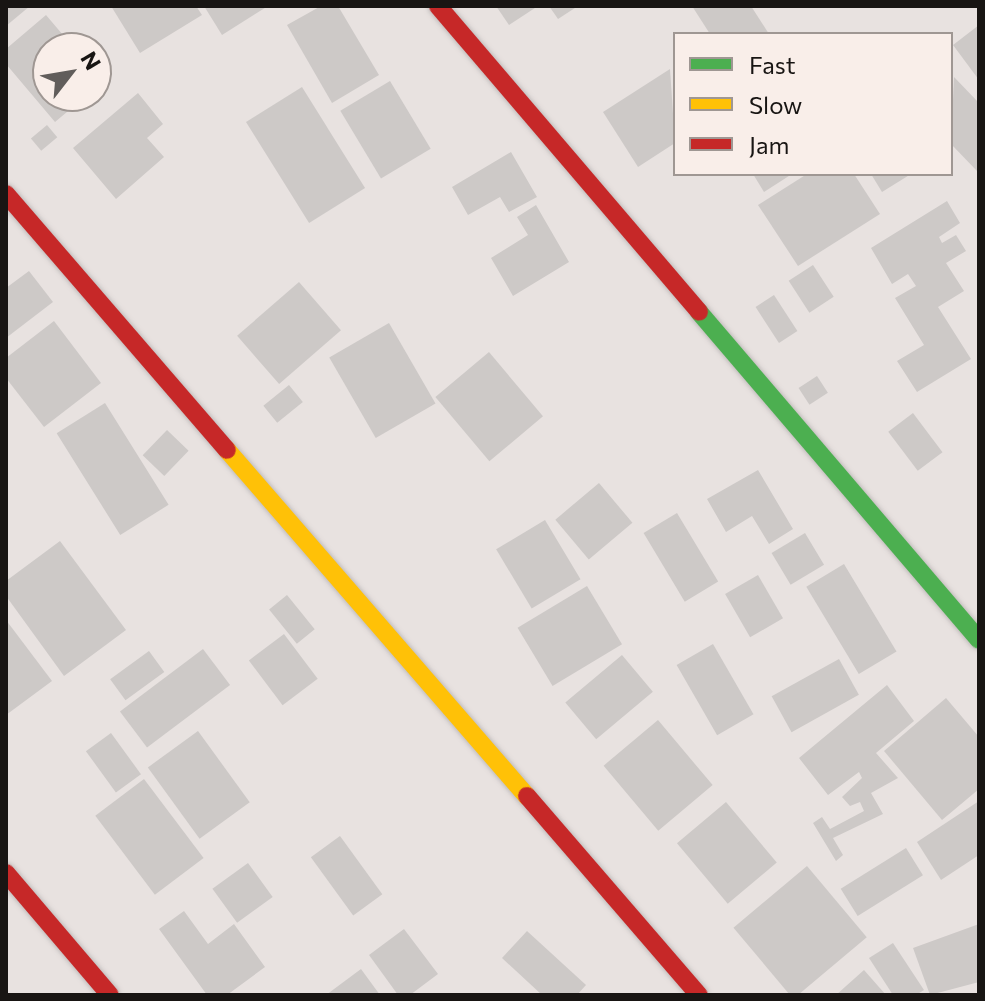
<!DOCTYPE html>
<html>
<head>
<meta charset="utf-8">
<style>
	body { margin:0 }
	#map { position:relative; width:985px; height:1001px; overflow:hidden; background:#e8e2e0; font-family:Commissioner,sans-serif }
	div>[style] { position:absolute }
	.building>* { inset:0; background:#cdc9c7; transform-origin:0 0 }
	.roads { filter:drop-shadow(0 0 2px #c2bdbc) drop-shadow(0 0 2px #c2bdbc) }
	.fast>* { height:18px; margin:-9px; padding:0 9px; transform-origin:9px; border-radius:9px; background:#4caf50 }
	.slow>* { height:18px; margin:-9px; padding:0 9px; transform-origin:9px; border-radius:9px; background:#ffc107 }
	.jam>* { height:18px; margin:-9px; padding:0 9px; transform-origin:9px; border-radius:9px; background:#c62828 }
	span { translate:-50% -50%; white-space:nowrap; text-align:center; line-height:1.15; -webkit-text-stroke:8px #f9eee9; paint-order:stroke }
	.frame { position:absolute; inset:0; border:8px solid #181513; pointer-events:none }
	.legend { position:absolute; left:673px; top:32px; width:280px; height:144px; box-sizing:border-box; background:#f9eee9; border:2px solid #9f9793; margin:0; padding:10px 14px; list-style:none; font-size:24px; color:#181513 }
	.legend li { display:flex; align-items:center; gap:16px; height:40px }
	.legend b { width:40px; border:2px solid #9f9793 }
	.north { position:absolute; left:32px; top:32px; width:80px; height:80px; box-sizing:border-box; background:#f9eee9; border:2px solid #9f9793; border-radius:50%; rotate:59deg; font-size:22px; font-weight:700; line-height:32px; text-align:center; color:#181513 }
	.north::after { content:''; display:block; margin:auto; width:28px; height:36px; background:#615d5b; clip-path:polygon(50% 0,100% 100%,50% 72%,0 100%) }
</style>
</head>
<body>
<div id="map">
	<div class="building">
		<i style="clip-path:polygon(6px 6px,30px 6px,6px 26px)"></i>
		<i style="clip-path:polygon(111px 6px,196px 6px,202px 15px,140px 53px)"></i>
		<i style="clip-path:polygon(204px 6px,268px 6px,222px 35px)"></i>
		<i style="clip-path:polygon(321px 6px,338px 6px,379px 75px,332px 103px,287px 25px)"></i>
		<i style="clip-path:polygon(496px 6px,538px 6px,509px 25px)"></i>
		<i style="clip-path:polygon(549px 6px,578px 6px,558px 19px)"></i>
		<i style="clip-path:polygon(692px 6px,751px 6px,769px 34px,710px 34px)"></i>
		<i style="clip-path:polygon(46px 15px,74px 48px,48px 48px,48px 96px,86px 96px,55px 122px,6px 64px,6px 49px)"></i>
		<i style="clip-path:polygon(979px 25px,979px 80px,953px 45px)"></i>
		<i style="clip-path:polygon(670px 69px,675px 143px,638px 167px,603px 112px)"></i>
		<i style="clip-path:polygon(954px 77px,979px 103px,977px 171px,951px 144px)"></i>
		<i style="left:390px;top:81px;width:79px;height:58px;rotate:59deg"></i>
		<i style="left:302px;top:87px;width:119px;height:66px;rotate:58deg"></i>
		<i style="clip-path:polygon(138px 93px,163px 124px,147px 138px,164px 157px,116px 199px,73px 148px)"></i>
		<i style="left:47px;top:125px;width:16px;height:21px;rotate:50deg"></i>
		<i style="clip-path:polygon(511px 152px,537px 197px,509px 212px,500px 197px,468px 215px,452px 187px)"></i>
		<i style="clip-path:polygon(753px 174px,792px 174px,764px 192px)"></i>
		<i style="clip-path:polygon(807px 174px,854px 174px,880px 214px,798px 266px,758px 205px)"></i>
		<i style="clip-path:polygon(871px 174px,911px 174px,882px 192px)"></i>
		<i style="clip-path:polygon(947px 201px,960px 223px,939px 237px,942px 243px,956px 235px,966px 251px,946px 263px,964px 291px,938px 307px,971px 359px,917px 392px,897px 361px,924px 345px,895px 298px,916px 286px,908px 274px,892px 284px,871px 248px)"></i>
		<i style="clip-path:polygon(536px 205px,569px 262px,513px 296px,491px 258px,528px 235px,517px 217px)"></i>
		<i style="left:813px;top:265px;width:38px;height:29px;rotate:57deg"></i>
		<i style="clip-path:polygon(29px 271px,53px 302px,6px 338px,6px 288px)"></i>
		<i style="left:299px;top:282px;width:64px;height:82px;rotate:49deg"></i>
		<i style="left:774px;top:295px;width:43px;height:22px;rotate:57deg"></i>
		<i style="clip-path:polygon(54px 321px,101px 383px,44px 427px,6px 378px,6px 358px)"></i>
		<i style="left:389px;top:323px;width:93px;height:69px;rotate:60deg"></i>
		<i style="left:489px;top:352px;width:84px;height:70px;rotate:50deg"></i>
		<i style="left:817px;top:376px;width:20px;height:22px;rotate:57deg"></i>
		<i style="left:289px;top:385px;width:22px;height:33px;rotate:51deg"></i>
		<i style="left:105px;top:403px;width:120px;height:57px;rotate:58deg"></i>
		<i style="left:913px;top:413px;width:49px;height:31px;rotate:53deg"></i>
		<i style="left:167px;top:430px;width:30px;height:35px;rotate:44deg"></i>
		<i style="clip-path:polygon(758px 470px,793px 529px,769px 544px,752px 516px,726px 532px,707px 499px)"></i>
		<i style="left:599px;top:483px;width:52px;height:57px;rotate:50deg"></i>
		<i style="left:677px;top:513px;width:80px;height:39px;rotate:59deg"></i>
		<i style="left:545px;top:520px;width:69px;height:57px;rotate:59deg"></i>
		<i style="left:805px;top:533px;width:37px;height:39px;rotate:59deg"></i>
		<i style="clip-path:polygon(60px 541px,126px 630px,64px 676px,6px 596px,6px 581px)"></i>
		<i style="left:844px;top:564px;width:102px;height:44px;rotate:59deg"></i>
		<i style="left:758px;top:575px;width:50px;height:38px;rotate:60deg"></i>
		<i style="left:587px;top:586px;width:68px;height:81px;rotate:59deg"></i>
		<i style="left:287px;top:595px;width:44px;height:23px;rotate:51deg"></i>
		<i style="clip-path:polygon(6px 620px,52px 681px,6px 715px)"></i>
		<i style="left:284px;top:634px;width:56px;height:44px;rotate:53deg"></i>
		<i style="left:713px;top:644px;width:81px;height:42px;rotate:60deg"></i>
		<i style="left:203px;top:649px;width:45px;height:104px;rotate:53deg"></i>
		<i style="left:149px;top:651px;width:26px;height:48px;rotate:54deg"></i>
		<i style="left:622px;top:655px;width:48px;height:74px;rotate:50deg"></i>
		<i style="left:839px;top:659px;width:41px;height:77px;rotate:61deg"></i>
		<i style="clip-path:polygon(887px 685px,914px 721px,876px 753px,898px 778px,871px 793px,883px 814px,833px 838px,843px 855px,836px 861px,813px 823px,822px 817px,830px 829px,864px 811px,860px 802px,850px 806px,842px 797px,862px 778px,859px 772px,828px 795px,799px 758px)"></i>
		<i style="clip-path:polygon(946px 698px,979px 737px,979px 789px,942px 820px,884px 751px)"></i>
		<i style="left:658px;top:720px;width:85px;height:71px;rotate:50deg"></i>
		<i style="left:198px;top:731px;width:88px;height:62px;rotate:54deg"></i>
		<i style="left:111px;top:733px;width:51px;height:31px;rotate:54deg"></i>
		<i style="left:144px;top:779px;width:99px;height:61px;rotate:53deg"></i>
		<i style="clip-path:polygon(979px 801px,979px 855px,941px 880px,917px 842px)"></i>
		<i style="left:726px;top:802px;width:79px;height:64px;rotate:50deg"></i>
		<i style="left:340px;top:836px;width:72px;height:36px;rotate:54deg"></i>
		<i style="left:906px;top:848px;width:32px;height:77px;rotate:58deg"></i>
		<i style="left:248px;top:863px;width:42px;height:44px;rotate:54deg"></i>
		<i style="left:807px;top:866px;width:93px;height:96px;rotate:50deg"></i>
		<i style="clip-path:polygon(184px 911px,208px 944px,234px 924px,265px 967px,227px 995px,207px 995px,159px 929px)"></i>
		<i style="clip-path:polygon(979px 924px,979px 982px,930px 995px,913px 948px)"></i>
		<i style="clip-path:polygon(404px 929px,438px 974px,410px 995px,398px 995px,369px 955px)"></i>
		<i style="clip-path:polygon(527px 931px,586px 985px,577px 995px,542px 995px,502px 958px)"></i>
		<i style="clip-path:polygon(893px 943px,924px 990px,916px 995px,893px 995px,869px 958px)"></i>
		<i style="clip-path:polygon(361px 969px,380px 995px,326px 995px)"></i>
		<i style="clip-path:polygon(864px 970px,886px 995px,836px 995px)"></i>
	</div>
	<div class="roads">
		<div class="fast">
			<i style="left:699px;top:312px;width:431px;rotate:49.5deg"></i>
		</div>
		<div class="slow">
			<i style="left:227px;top:450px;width:458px;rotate:49.1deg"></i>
		</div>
		<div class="jam">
			<i style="left:438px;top:6px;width:402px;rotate:49.5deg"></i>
			<i style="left:6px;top:194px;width:338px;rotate:49.2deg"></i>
			<i style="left:527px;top:796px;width:263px;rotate:49.2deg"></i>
			<i style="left:6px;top:873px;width:160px;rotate:49.6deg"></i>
		</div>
	</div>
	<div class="frame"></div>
	<ul class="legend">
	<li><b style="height:10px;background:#4caf50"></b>Fast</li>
	<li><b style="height:10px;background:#ffc107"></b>Slow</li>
	<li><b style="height:10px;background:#c62828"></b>Jam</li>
	</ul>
	<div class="north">N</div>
</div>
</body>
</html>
